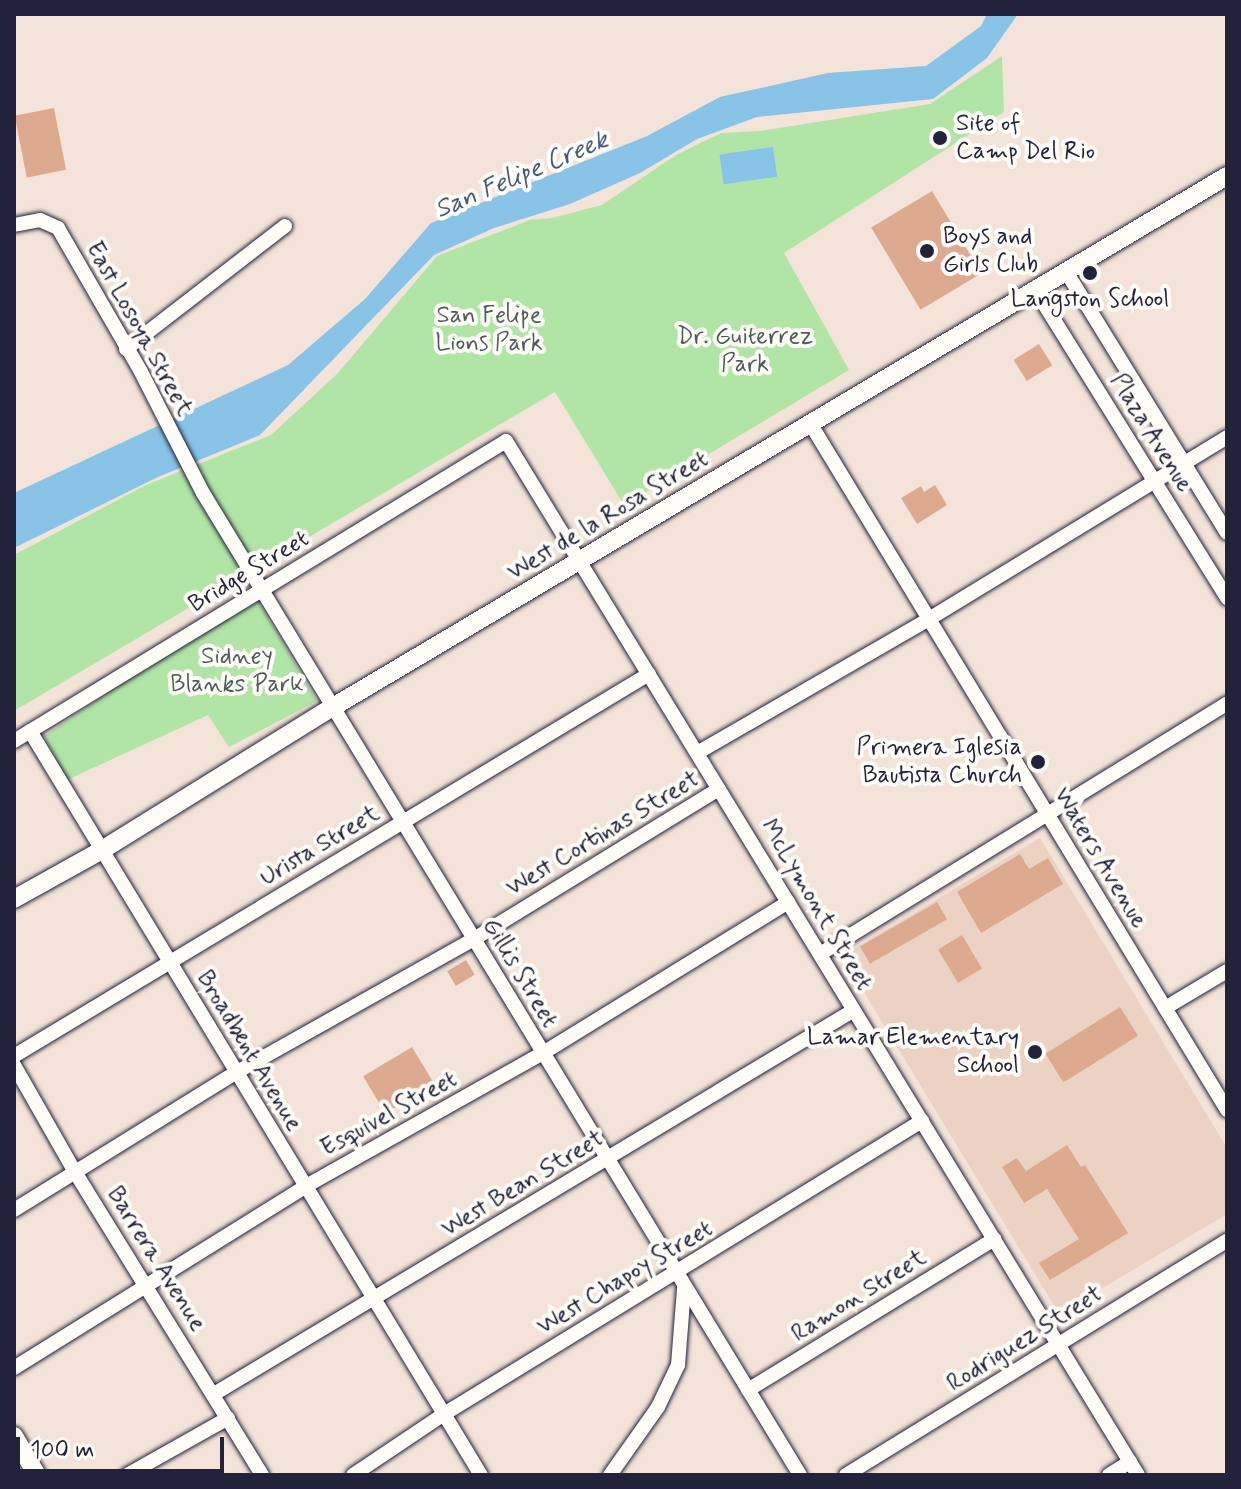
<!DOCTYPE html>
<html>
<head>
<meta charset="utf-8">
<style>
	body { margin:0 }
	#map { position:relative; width:1241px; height:1489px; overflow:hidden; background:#f3e3d8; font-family:Mynerve,sans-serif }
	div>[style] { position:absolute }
	.built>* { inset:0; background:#ecd2c2 }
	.green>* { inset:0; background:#b1e5a6 }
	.water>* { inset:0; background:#88c3e8; transform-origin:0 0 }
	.building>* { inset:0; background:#ddaa90; transform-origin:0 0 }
	.roads { filter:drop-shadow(0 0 2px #22223b) drop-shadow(0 0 2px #22223b) }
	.minor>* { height:14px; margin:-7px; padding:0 7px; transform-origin:7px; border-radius:7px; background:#fdfcf7 }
	.tertiary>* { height:18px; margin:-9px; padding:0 9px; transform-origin:9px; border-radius:9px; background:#fdfcf7 }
	.dots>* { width:22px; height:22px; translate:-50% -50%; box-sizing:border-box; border:4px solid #fdfcf7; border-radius:50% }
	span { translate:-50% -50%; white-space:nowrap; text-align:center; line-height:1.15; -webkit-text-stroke:8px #fdfcf7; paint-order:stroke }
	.poi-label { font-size:24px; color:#22223b }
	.left { translate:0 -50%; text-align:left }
	.right { translate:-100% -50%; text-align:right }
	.park-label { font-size:24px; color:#4d5c5b }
	.street-label { font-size:24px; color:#22223b }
	.water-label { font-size:26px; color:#465a78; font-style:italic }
	.frame { position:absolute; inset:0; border:16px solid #22223b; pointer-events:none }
	.scale { position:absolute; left:16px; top:1437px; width:208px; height:36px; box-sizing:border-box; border:4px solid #22223b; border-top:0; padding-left:10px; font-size:24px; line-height:28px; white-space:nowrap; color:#22223b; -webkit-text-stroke:6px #fdfcf7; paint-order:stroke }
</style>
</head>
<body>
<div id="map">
	<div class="built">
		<i style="clip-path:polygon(1040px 838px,1227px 1148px,1227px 1214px,1059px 1314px,842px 956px)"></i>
	</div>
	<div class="green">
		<i style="clip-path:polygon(1002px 56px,1004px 112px,784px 253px,849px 370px,624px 505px,555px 392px,14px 711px,14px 555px,146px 485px,271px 435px,338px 373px,437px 256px,530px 220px,552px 218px,602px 205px,676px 155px,721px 133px,760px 131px,930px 104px)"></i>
		<i style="clip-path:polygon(254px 594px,317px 701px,229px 747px,208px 715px,67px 780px,44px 736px)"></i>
	</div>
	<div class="water">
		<i style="clip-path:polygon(987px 14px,1018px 14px,987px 58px,933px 99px,757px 117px,697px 139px,640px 173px,570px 204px,494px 228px,434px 255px,260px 435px,158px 477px,14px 548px,14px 493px,288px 365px,365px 299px,431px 223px,647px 136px,720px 97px,828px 73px,926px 66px,981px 26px)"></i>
		<i style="left:773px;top:147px;width:30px;height:54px;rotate:82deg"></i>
	</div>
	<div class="building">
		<i style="left:54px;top:108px;width:63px;height:40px;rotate:79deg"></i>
		<i style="left:932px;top:191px;width:96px;height:71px;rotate:59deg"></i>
		<i style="left:1039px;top:344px;width:25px;height:30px;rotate:58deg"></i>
		<i style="clip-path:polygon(935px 485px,947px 505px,917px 524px,901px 498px,921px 486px,924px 492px)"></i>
		<i style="clip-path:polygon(1020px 854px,1029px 869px,1048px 858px,1063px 884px,981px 933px,957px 892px)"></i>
		<i style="left:937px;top:902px;width:20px;height:89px;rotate:60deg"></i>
		<i style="left:962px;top:935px;width:39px;height:28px;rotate:59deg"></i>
		<i style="left:466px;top:960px;width:17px;height:22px;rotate:59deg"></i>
		<i style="left:1120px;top:1007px;width:34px;height:88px;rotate:58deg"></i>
		<i style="left:412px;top:1047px;width:43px;height:57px;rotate:59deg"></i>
		<i style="clip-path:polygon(1067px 1145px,1081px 1167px,1085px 1165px,1128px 1233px,1050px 1280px,1039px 1263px,1079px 1239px,1047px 1189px,1024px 1203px,1002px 1167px,1017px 1158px,1026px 1171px)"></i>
	</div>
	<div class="roads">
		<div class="minor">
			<i style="left:14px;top:225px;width:26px;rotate:-11deg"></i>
			<i style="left:40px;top:220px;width:20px;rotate:24deg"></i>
			<i style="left:58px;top:228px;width:166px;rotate:60deg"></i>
			<i style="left:141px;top:372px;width:136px;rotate:62.9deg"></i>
			<i style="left:203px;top:493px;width:1149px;rotate:58.7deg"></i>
			<i style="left:1067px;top:273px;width:305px;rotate:58.4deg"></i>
			<i style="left:1036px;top:291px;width:362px;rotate:58.1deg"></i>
			<i style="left:126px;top:349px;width:201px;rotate:-37.7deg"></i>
			<i style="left:810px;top:423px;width:804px;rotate:58.74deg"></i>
			<i style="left:30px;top:731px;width:870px;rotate:58.78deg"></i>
			<i style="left:14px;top:741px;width:576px;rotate:-31.37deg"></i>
			<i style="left:506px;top:441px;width:1212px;rotate:58.57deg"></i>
			<i style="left:697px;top:753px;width:268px;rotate:-30deg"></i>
			<i style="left:929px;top:619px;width:349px;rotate:-31.4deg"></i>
			<i style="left:820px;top:954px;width:478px;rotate:-31.6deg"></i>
			<i style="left:1165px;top:1008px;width:72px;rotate:-30.8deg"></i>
			<i style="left:14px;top:1056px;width:741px;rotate:-31.03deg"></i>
			<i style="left:14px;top:1065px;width:123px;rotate:60.3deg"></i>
			<i style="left:75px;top:1172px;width:356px;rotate:58.3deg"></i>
			<i style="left:14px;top:1210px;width:262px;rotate:-31.8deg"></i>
			<i style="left:237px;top:1072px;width:272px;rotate:-29.3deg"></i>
			<i style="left:474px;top:939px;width:287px;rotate:-31.5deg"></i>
			<i style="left:14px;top:1368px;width:344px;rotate:-31.9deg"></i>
			<i style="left:306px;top:1186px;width:272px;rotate:-29.3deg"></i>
			<i style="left:543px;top:1053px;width:288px;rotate:-31.6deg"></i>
			<i style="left:748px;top:1390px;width:289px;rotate:-31.5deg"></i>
			<i style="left:214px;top:1394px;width:746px;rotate:-30.96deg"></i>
			<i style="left:127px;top:1475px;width:116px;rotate:-29.4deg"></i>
			<i style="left:353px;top:1475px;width:110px;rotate:-33.8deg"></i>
			<i style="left:444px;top:1414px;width:561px;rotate:-31.51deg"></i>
			<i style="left:610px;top:1475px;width:83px;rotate:-54.8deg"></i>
			<i style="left:658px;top:1407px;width:47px;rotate:-64.5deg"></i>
			<i style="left:678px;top:1365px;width:77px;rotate:-85.5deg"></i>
			<i style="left:846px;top:1475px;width:447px;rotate:-31.6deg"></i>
			<i style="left:1109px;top:1475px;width:25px;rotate:-32deg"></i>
		</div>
		<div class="tertiary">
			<i style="left:14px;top:899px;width:101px;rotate:-29.1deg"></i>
			<i style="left:102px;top:850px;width:272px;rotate:-31.8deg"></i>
			<i style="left:333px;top:707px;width:1040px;rotate:-30.71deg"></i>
			<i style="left:14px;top:1436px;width:45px;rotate:59.5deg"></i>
		</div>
	</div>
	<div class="dots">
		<i style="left:940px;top:138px;background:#22223b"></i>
		<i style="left:927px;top:251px;background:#22223b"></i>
		<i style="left:1090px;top:273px;background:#22223b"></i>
		<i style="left:1038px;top:762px;background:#22223b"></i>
		<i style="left:1035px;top:1052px;background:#22223b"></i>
	</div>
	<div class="poi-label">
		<span class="left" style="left:956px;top:138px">Site of<br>Camp Del Rio</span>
		<span class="left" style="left:943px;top:251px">Boys and<br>Girls Club</span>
		<span style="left:1090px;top:300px">Langston School</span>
		<span class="right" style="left:1022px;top:762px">Primera Iglesia<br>Bautista Church</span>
		<span class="right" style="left:1019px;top:1052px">Lamar Elementary<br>School</span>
	</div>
	<div class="park-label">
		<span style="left:489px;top:330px">San Felipe<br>Lions Park</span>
		<span style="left:745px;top:351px">Dr. Guiterrez<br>Park</span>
		<span style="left:237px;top:671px">Sidney<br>Blanks Park</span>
	</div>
	<div class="street-label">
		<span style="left:139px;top:329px;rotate:61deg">East Losoya Street</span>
		<span style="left:1151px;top:433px;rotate:58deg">Plaza Avenue</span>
		<span style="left:608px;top:516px;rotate:-31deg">West de la Rosa Street</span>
		<span style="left:249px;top:572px;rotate:-31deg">Bridge Street</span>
		<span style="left:603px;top:834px;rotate:-31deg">West Cortinas Street</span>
		<span style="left:320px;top:846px;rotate:-31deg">Urista Street</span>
		<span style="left:1100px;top:858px;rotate:59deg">Waters Avenue</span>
		<span style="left:816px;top:905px;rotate:59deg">McLymont Street</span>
		<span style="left:520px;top:973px;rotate:59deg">Gillis Street</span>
		<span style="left:249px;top:1051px;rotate:59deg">Broadbent Avenue</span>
		<span style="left:389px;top:1114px;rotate:-29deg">Esquivel Street</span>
		<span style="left:523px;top:1184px;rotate:-31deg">West Bean Street</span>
		<span style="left:156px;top:1259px;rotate:58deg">Barrera Avenue</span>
		<span style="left:625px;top:1278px;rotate:-31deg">West Chapoy Street</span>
		<span style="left:859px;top:1296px;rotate:-32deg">Ramon Street</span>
		<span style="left:1025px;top:1339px;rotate:-32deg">Rodriguez Street</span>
	</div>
	<div class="water-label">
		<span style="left:522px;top:176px;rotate:-23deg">San Felipe Creek</span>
	</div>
	<div class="frame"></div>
	<div class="scale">100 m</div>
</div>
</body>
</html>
